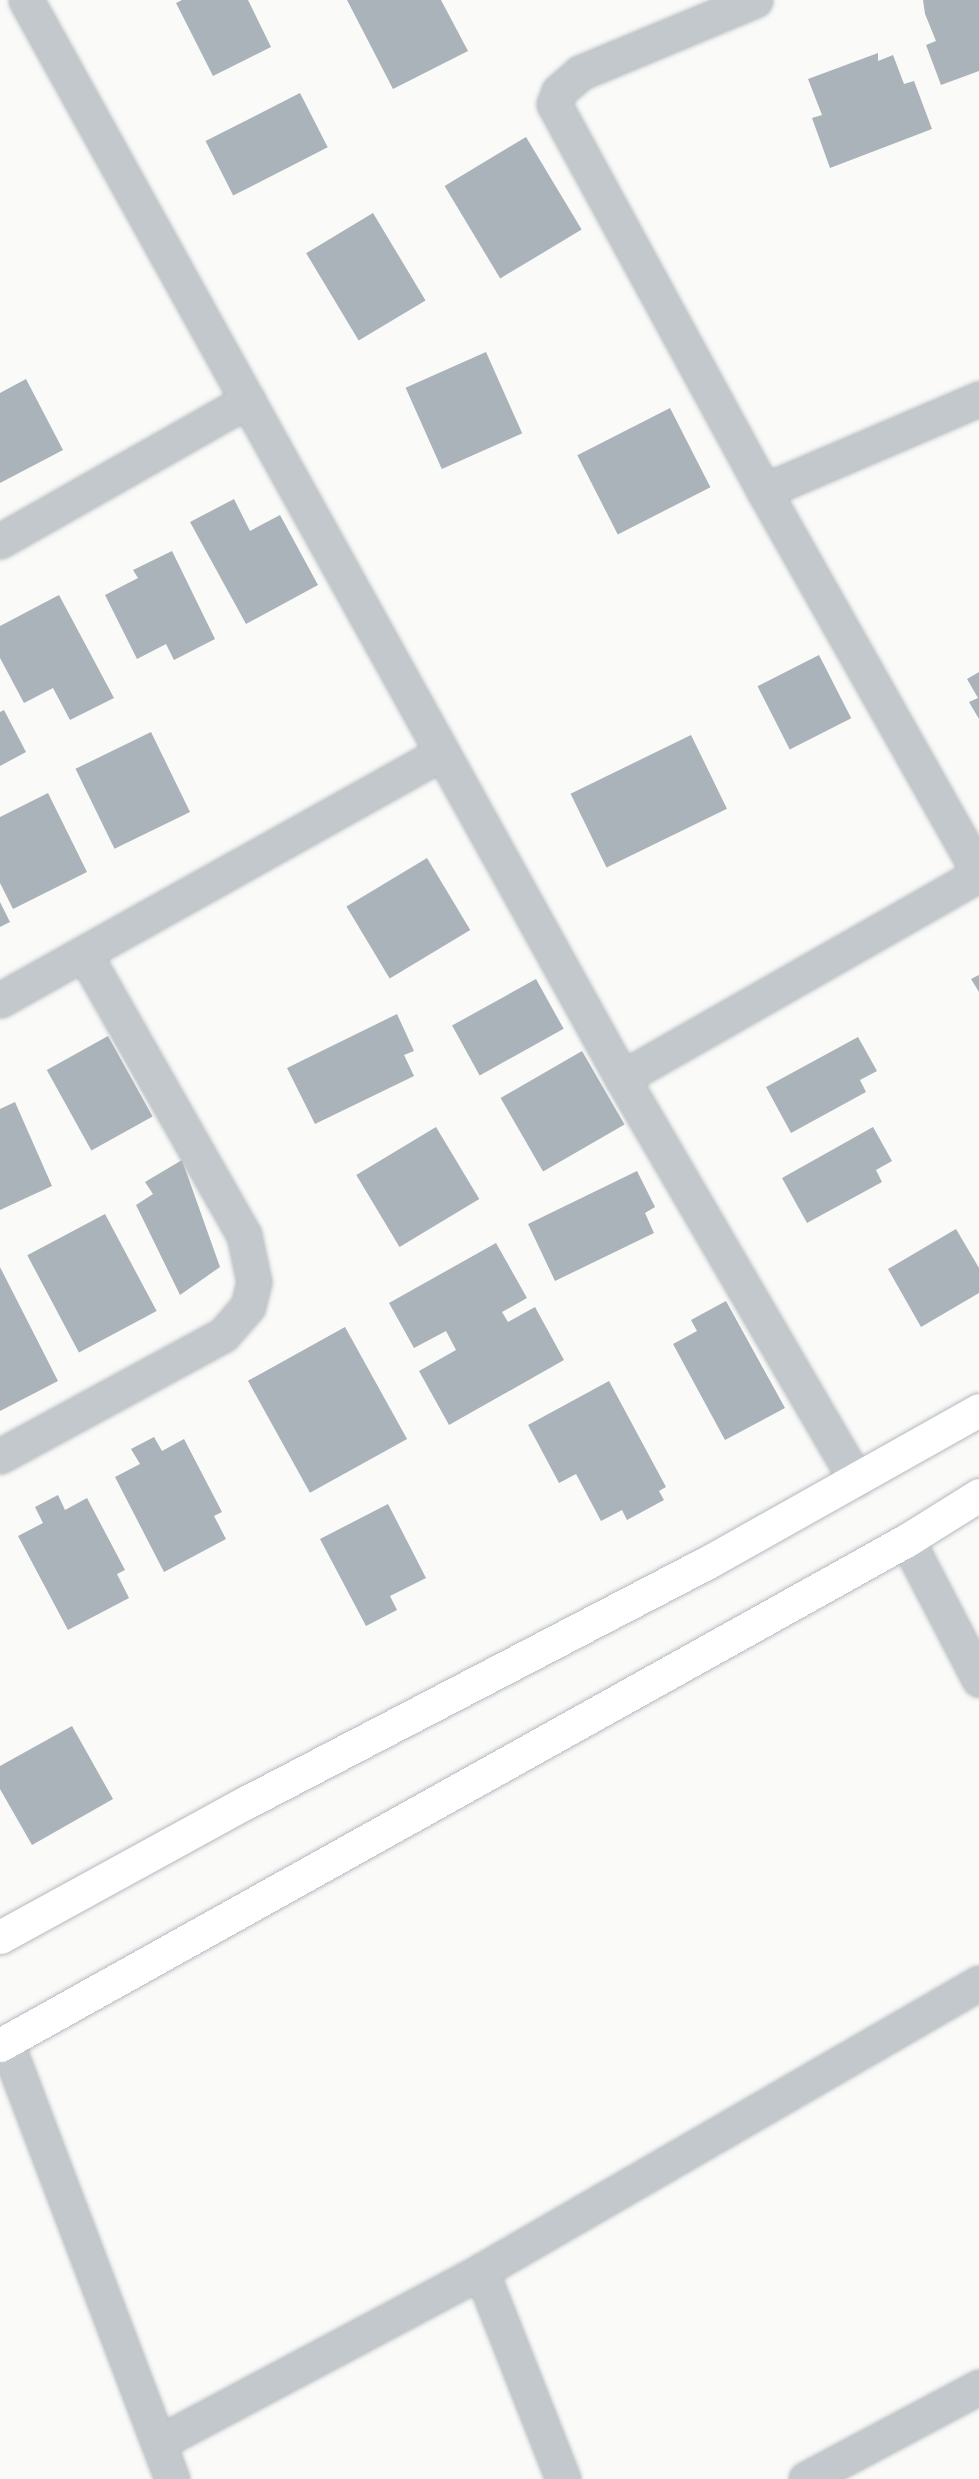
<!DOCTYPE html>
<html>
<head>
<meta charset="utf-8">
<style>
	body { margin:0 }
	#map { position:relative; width:979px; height:2479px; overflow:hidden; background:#fafaf8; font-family:"Titillium Web",sans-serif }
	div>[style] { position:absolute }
	.building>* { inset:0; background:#aab3b9; transform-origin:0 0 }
	.roads { filter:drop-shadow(0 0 2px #b3babf) drop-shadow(0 0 2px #b3babf) }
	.minor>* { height:33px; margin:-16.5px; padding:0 16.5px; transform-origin:16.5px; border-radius:16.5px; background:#c3c8cc }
	.secondary>* { height:33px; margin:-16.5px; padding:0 16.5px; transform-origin:16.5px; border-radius:16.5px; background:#fff }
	span { translate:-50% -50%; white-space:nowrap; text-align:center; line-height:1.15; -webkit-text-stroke:6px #fff; paint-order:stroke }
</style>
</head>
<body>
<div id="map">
	<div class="building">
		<i style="clip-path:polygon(182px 0,248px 0,271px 47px,213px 76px,176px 3px)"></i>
		<i style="clip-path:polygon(347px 0,441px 0,468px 51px,393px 89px)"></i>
		<i style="clip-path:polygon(923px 0,979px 0,979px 71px,941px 85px,926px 45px,936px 41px,925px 14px)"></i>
		<i style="clip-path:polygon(878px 53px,878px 61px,893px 55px,904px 84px,914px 81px,932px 129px,830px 168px,812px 118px,822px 115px,808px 79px)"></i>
		<i style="left:300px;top:93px;width:61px;height:106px;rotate:63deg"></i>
		<i style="left:526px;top:137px;width:108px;height:95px;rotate:59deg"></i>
		<i style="left:373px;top:213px;width:102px;height:78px;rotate:59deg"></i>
		<i style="left:486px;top:352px;width:89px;height:88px;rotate:66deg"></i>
		<i style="clip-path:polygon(26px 379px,63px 450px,0 483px,0 393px)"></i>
		<i style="left:670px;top:408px;width:89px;height:104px;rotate:63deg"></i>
		<i style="clip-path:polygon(234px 499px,250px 531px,280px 515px,318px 585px,246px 624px,190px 522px)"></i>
		<i style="clip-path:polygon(172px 551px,215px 639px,174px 660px,166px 644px,137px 659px,105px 595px,138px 578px,133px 570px)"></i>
		<i style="clip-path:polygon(59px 595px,114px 698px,70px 720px,53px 688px,24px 703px,0 658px,0 626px)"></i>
		<i style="left:819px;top:655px;width:71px;height:69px;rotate:63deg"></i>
		<i style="clip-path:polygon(979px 672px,979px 719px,969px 702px,978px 698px,967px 679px)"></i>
		<i style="clip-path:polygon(4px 710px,26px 752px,0 766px,0 712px)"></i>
		<i style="left:151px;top:732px;width:89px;height:84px;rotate:64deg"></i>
		<i style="left:691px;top:735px;width:82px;height:134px;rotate:64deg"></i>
		<i style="clip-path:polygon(48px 793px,87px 872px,13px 909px,0 883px,0 817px)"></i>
		<i style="left:427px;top:858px;width:84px;height:94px;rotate:59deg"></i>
		<i style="clip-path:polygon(0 902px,10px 922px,0 927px)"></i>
		<i style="clip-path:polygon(979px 975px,979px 992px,971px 979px)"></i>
		<i style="left:536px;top:979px;width:57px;height:96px;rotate:61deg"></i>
		<i style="clip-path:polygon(397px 1014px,414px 1051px,404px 1055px,414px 1076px,315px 1124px,287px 1068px)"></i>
		<i style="left:108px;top:1036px;width:92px;height:70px;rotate:61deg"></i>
		<i style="clip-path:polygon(858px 1037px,877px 1071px,860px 1080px,866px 1092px,791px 1133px,766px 1087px)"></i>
		<i style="left:582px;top:1051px;width:85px;height:94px;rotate:60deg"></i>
		<i style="clip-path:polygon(15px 1102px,52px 1186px,0 1210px,0 1109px)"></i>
		<i style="left:436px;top:1127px;width:84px;height:93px;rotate:59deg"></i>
		<i style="clip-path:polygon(873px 1127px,892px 1161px,876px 1170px,882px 1182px,807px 1223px,782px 1178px)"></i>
		<i style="clip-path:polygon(182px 1160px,220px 1267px,180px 1295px,136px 1205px,153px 1194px,145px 1182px)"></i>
		<i style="clip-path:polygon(637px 1171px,655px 1207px,645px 1213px,654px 1233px,555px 1281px,528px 1224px)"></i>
		<i style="left:105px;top:1214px;width:110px;height:88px;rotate:62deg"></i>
		<i style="clip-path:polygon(956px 1229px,979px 1268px,979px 1293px,921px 1327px,888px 1269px)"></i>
		<i style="clip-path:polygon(496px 1243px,527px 1298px,502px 1312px,508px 1322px,535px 1307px,564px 1360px,449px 1425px,419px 1371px,456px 1350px,446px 1331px,414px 1348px,389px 1303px)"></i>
		<i style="clip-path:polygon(0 1267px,58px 1381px,0 1411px)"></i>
		<i style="clip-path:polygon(726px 1301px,785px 1408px,725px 1440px,673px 1344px,697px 1331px,691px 1320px)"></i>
		<i style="left:345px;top:1327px;width:128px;height:111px;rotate:61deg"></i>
		<i style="clip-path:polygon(609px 1381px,666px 1487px,659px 1491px,664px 1500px,627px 1520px,622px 1510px,601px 1521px,576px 1474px,559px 1483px,528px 1425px)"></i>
		<i style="clip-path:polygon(154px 1437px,162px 1451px,184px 1439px,222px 1512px,214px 1516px,226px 1539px,164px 1572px,115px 1477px,140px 1464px,131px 1449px)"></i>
		<i style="clip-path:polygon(58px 1495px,65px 1510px,87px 1498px,125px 1570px,117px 1574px,129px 1598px,68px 1630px,18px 1536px,43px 1523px,35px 1507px)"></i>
		<i style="clip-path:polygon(388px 1504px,426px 1578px,390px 1596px,397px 1610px,366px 1626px,320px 1539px)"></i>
		<i style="clip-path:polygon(72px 1726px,113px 1799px,32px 1845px,0 1789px,0 1766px)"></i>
	</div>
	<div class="roads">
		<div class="minor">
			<i style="left:26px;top:0;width:1232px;rotate:61.06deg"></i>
			<i style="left:622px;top:1078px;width:465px;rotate:59.8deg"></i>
			<i style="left:755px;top:0;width:190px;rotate:157.4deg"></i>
			<i style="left:580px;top:73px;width:28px;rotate:139deg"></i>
			<i style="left:559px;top:91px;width:14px;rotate:111deg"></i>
			<i style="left:554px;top:104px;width:440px;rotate:61.5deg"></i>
			<i style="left:764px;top:491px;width:438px;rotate:60.6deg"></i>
			<i style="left:764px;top:491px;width:234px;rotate:-23.2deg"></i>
			<i style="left:0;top:541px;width:285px;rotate:-29.6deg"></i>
			<i style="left:0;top:1000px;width:506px;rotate:-29.2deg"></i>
			<i style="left:622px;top:1078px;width:411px;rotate:-29.7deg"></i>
			<i style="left:0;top:1456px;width:254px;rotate:-28.5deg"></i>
			<i style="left:223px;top:1335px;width:38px;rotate:-49deg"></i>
			<i style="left:248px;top:1306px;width:25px;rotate:-76deg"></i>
			<i style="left:254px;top:1282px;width:48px;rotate:-102deg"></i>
			<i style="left:244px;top:1235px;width:324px;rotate:-119.6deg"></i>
			<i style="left:907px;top:1540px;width:157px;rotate:62.6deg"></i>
			<i style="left:6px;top:2042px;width:467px;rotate:69.2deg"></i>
			<i style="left:481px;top:2271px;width:224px;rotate:68.5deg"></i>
			<i style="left:160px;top:2442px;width:364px;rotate:-28deg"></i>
			<i style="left:481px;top:2271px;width:575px;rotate:-30.04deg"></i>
			<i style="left:806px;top:2479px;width:196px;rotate:-28deg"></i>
		</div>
		<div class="secondary">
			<i style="left:0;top:1937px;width:279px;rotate:-28.7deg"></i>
			<i style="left:245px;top:1803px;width:524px;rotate:-27.49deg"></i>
			<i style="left:710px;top:1561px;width:308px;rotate:-29.3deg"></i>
			<i style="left:0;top:2045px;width:1038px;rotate:-29.11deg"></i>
			<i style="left:907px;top:1540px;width:85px;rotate:-32deg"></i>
		</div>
	</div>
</div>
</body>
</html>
